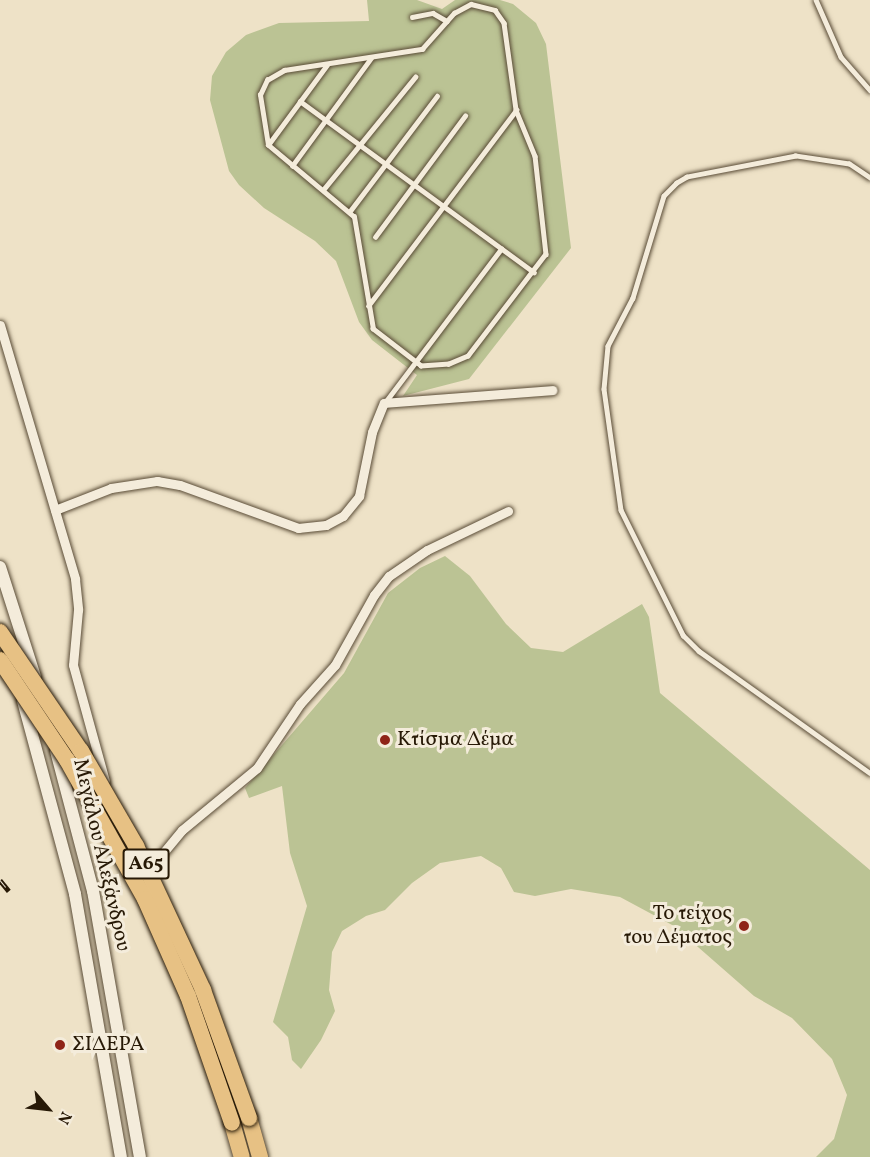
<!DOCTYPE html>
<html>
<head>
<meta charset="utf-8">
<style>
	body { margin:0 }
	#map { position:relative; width:870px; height:1157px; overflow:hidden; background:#eee2c7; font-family:Vollkorn,serif }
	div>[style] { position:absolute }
	.green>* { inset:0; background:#bbc394 }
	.roads { filter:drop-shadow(0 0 2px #594b36) drop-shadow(0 0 2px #594b36) }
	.service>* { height:4.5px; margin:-2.25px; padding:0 2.25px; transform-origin:2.25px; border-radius:2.25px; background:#f4ecdb }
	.minor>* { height:9px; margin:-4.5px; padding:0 4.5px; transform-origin:4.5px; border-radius:4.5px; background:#f4ecdb }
	.secondary>* { height:12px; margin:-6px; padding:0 6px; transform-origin:6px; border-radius:6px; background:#f4ecdb }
	.motorway>* { height:16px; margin:-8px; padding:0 8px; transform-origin:8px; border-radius:8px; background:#e7c184 }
	.rail>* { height:5px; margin-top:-2.5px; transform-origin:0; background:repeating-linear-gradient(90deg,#f4ecdb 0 9px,#271906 0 18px); box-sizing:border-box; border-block:2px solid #271906 }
	.bridges { filter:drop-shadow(0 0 2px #271906) drop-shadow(0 0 2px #271906) }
	.motorway-bridge>* { height:16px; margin:-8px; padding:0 8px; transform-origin:8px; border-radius:8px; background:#e7c184 }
	.dots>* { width:16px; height:16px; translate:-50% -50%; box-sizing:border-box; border:3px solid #f4ecdb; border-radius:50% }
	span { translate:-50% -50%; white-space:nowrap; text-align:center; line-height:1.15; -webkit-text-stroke:6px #f4ecdb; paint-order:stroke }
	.shield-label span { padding:2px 4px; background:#f4ecdb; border:2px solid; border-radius:4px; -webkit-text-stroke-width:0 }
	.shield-label { font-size:20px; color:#271906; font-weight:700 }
	.poi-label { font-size:21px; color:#271906 }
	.left { translate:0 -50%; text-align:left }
	.right { translate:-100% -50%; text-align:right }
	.street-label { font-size:21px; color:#271906 }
	.north { position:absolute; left:18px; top:1079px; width:60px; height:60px; -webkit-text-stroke:4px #f4ecdb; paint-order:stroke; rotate:118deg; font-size:16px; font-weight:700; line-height:24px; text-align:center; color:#271906 }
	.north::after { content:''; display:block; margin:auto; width:21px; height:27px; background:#271906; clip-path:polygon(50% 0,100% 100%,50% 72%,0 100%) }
</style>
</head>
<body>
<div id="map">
	<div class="green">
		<i style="clip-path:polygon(367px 0,417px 0,442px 9px,455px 0,500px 0,513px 4px,536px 23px,546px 44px,571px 248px,469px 379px,403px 396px,417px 375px,372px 340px,359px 322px,336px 261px,315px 241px,264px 208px,239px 185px,229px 171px,210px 100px,212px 76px,226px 52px,246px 35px,279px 23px,369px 21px)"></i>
		<i style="clip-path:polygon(445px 556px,470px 576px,506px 624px,531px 648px,563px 652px,642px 604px,649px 617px,660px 693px,870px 870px,870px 1157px,816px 1157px,834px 1139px,847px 1095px,832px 1059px,792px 1018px,754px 996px,674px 926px,620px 897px,571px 889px,535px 896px,514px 892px,501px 868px,481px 856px,440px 863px,412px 883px,385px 910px,366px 916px,342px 931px,332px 952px,329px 990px,335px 1011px,321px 1040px,301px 1069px,292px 1060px,288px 1037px,273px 1022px,307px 906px,290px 853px,282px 786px,249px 798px,245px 788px,344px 673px,388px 593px,420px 568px)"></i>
	</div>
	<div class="roads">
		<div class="service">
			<i style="left:816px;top:0;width:62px;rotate:66.3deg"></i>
			<i style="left:841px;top:57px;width:44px;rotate:48.7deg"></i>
			<i style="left:471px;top:4px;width:25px;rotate:14deg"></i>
			<i style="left:495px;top:10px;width:16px;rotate:55deg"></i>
			<i style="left:504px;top:23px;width:88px;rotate:82.1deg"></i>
			<i style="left:516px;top:110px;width:50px;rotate:67.6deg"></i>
			<i style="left:535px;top:156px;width:99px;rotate:83.6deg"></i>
			<i style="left:546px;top:254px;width:128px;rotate:127.4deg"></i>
			<i style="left:468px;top:356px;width:21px;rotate:157deg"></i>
			<i style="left:449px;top:364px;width:28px;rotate:176deg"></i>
			<i style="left:421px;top:366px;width:61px;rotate:-142.4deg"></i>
			<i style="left:373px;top:329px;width:114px;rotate:-99.6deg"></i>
			<i style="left:354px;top:217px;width:112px;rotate:-140.1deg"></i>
			<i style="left:268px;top:145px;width:51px;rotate:-99.1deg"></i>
			<i style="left:260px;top:95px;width:17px;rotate:-65deg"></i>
			<i style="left:267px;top:80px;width:20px;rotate:-30deg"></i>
			<i style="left:284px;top:70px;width:140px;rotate:-8.7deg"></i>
			<i style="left:422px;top:49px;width:48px;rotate:-48.4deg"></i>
			<i style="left:454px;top:13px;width:19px;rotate:-28deg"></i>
			<i style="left:412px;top:17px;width:21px;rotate:-11deg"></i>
			<i style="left:433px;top:13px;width:16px;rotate:30deg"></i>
			<i style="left:300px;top:101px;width:290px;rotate:36.2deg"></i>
			<i style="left:268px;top:145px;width:99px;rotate:-53.6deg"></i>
			<i style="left:292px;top:166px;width:134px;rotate:-53.8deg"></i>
			<i style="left:870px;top:178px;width:25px;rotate:-146deg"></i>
			<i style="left:849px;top:164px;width:54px;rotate:-171.4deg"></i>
			<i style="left:796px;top:156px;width:111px;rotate:169.1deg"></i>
			<i style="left:687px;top:177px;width:12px;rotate:149deg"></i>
			<i style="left:677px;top:183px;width:18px;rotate:135deg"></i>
			<i style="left:664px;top:196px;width:107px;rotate:106.9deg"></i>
			<i style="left:633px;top:298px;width:54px;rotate:117.5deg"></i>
			<i style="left:608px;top:346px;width:43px;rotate:95.3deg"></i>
			<i style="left:604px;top:389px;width:122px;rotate:82deg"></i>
			<i style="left:621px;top:510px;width:140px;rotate:63.6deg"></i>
			<i style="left:683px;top:635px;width:23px;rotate:45deg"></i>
			<i style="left:699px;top:651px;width:210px;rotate:35.5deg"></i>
			<i style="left:323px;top:190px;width:146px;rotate:-50.8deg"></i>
			<i style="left:350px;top:211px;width:144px;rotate:-52.9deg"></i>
			<i style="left:375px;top:237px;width:151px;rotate:-53.4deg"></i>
			<i style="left:368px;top:306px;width:246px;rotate:-52.9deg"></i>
			<i style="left:386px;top:401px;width:191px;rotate:-52.9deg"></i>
		</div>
		<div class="minor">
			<i style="left:0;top:325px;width:265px;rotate:73.5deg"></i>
			<i style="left:75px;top:579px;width:31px;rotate:84deg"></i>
			<i style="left:78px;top:610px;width:55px;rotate:95.2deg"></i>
			<i style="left:73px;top:665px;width:120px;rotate:74.6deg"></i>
			<i style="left:55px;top:510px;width:60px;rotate:-21.4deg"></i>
			<i style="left:111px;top:488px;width:47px;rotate:-8.7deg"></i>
			<i style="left:157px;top:481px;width:23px;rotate:10deg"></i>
			<i style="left:180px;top:485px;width:126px;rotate:20deg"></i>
			<i style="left:298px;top:528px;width:28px;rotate:-6deg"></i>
			<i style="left:326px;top:525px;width:19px;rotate:-28deg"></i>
			<i style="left:343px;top:516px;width:26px;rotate:-51deg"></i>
			<i style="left:359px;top:496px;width:65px;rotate:-78.5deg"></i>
			<i style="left:372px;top:432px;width:31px;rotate:-68deg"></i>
			<i style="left:384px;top:403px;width:169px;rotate:-4.4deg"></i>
			<i style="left:148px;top:871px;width:53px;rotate:-50.3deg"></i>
			<i style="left:182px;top:830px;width:97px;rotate:-39.6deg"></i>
			<i style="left:257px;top:768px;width:77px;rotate:-56.1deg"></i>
			<i style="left:300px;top:704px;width:52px;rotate:-48.1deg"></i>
			<i style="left:335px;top:665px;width:80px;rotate:-60.9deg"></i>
			<i style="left:374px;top:595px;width:24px;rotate:-52deg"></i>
			<i style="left:389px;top:576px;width:46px;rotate:-34.4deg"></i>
			<i style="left:427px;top:550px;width:90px;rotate:-25.7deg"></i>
		</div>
		<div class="secondary">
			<i style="left:0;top:567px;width:115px;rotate:72.3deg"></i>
			<i style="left:23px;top:701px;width:200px;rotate:74.9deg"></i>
			<i style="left:75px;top:894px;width:267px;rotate:80.1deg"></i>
			<i style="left:56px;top:751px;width:145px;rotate:75.2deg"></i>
			<i style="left:93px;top:891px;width:270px;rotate:80deg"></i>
		</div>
		<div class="motorway">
			<i style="left:249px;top:1118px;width:41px;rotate:74.2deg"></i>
			<i style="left:232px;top:1123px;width:35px;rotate:74deg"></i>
		</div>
	</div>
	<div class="rail">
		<i style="left:0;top:880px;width:14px;rotate:51deg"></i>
	</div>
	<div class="bridges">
		<div class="motorway-bridge">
			<i style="left:0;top:632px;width:144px;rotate:55.8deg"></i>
			<i style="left:81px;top:751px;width:110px;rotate:59.9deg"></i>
			<i style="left:136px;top:846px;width:159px;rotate:65deg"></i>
			<i style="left:203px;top:990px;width:136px;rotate:70.2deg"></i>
			<i style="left:0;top:660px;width:120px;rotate:56.2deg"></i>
			<i style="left:67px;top:760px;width:159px;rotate:60.7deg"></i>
			<i style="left:145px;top:899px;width:106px;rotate:66.1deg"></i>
			<i style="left:188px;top:996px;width:134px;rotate:70.9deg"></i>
		</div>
	</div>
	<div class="dots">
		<i style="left:385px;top:740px;background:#8f2418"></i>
		<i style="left:744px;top:926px;background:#8f2418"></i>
		<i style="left:60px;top:1045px;background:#8f2418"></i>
	</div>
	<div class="shield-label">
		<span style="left:146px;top:864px">Α65</span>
	</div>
	<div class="poi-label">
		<span class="left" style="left:397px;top:740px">Κτίσμα Δέμα</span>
		<span class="right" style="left:732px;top:926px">Το τείχος<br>του Δέματος</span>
		<span class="left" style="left:72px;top:1045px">ΣΙΔΕΡΑ</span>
	</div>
	<div class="street-label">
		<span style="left:101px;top:855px;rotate:77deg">Μεγάλου Αλεξάνδρου</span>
	</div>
	<div class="north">N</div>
</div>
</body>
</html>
